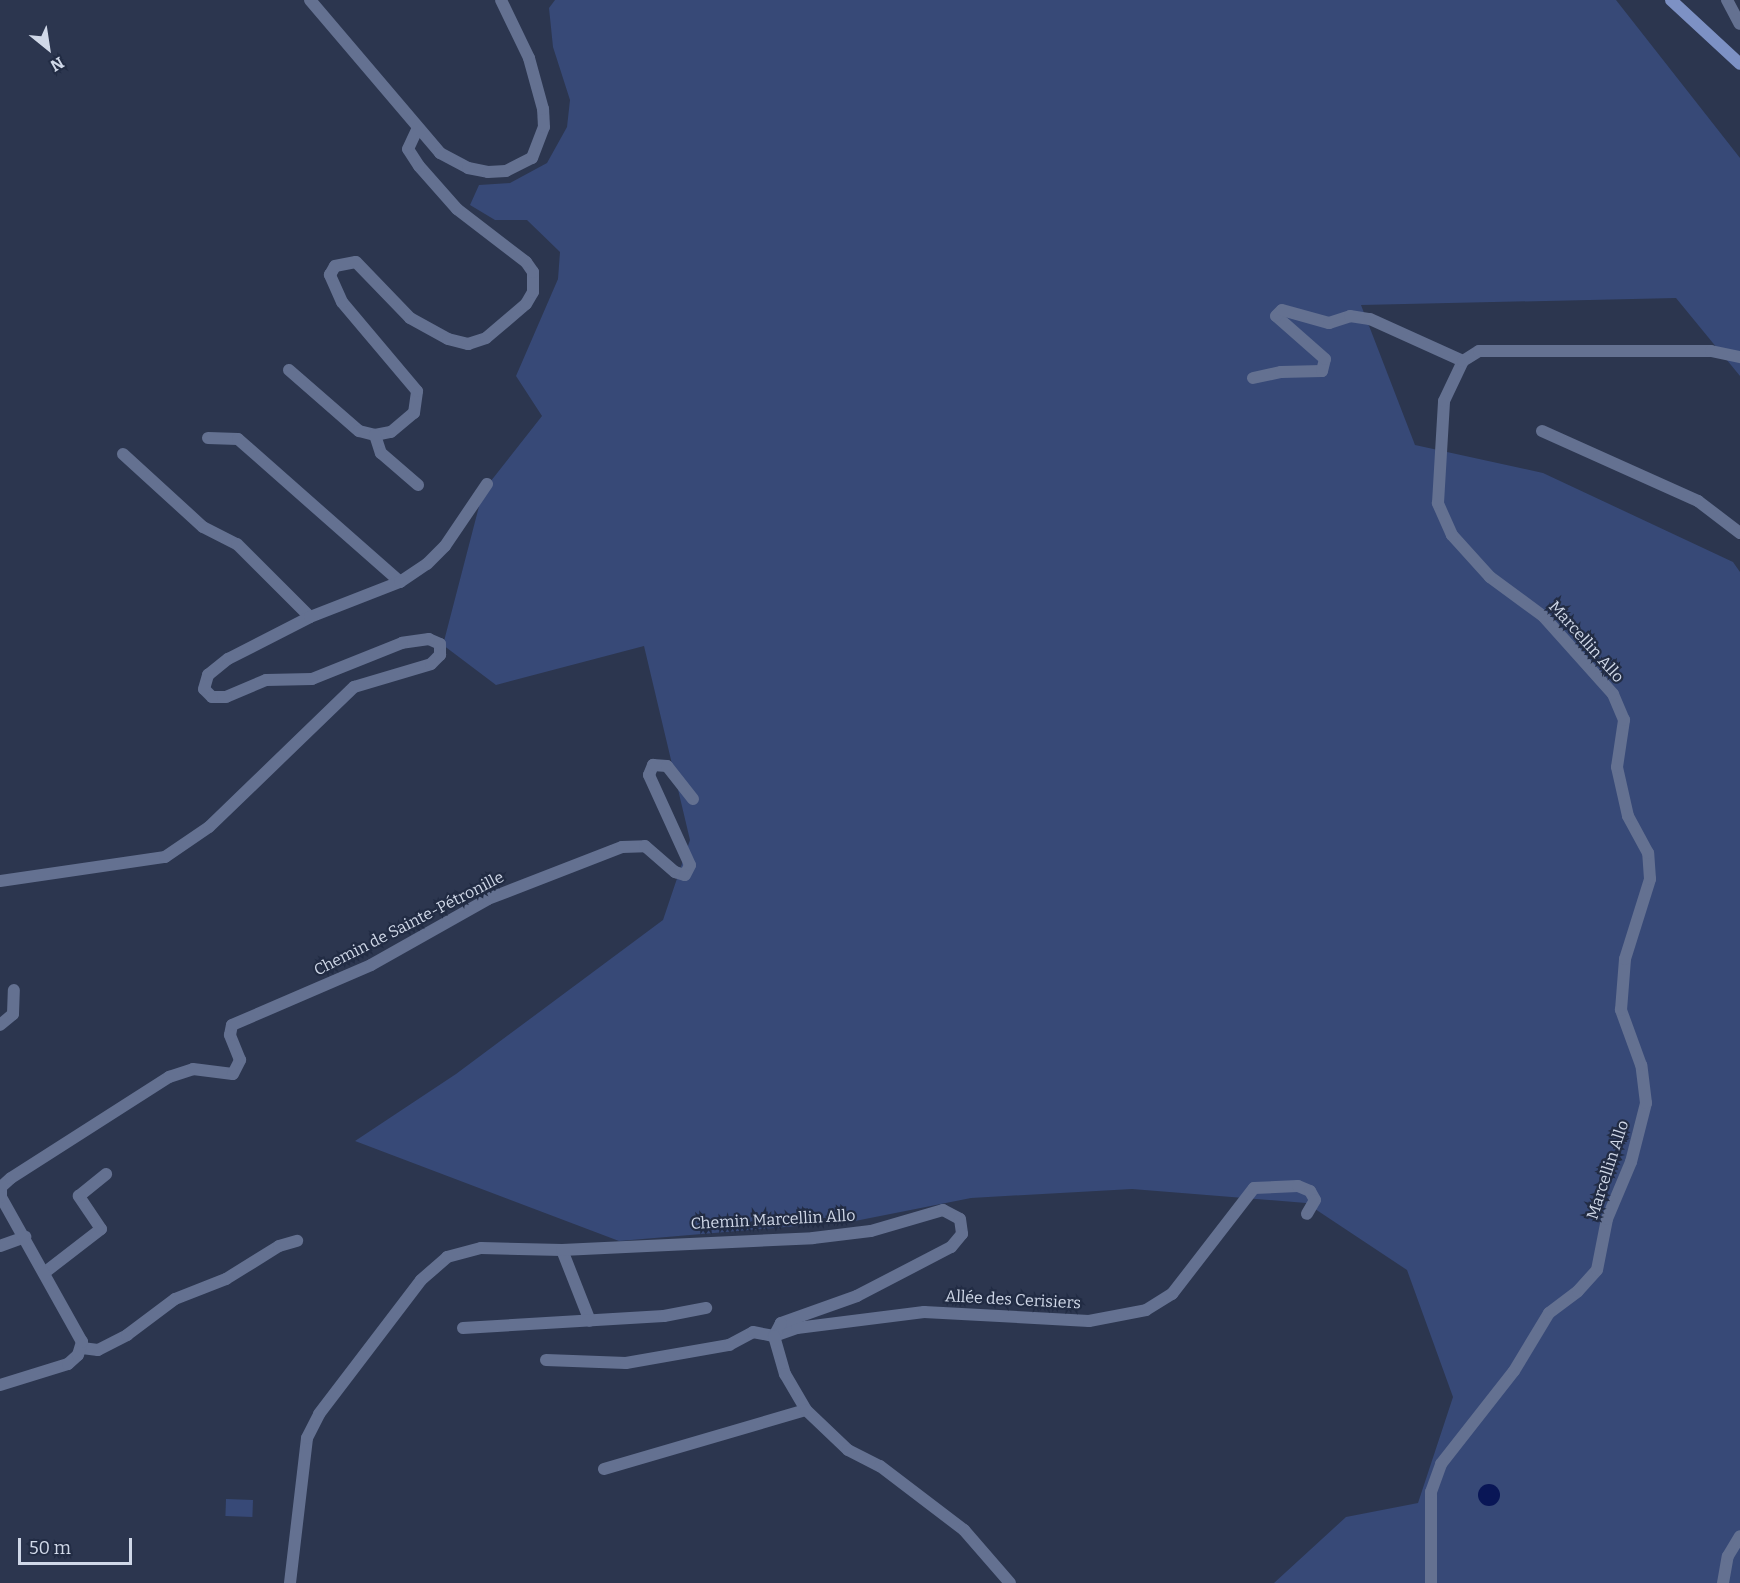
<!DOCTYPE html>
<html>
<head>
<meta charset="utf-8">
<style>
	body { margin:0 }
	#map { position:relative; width:1740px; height:1583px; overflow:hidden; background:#2c364f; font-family:Bitter,serif }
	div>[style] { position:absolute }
	.green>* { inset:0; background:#374977; transform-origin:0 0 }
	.water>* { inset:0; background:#091656 }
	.round { border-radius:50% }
	.minor>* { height:12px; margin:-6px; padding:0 6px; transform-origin:6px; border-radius:6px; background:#647191 }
	.tertiary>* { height:12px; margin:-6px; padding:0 6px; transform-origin:6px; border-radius:6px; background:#647191 }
	.secondary>* { height:12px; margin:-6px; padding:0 6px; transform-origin:6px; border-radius:6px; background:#7d91c4 }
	span { translate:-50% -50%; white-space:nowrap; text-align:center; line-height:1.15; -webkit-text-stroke:4.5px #222c44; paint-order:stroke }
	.street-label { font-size:16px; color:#d0d8e8 }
	.north { position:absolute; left:18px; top:18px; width:60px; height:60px; -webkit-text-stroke:4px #222c44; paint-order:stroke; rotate:150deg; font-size:16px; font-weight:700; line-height:24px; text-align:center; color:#d0d8e8 }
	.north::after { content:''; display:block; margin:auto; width:21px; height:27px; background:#d0d8e8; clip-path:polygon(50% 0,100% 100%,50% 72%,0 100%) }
	.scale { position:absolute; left:18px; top:1538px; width:114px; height:27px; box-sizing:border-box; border:3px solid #d0d8e8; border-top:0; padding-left:8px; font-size:18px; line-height:21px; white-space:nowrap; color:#d0d8e8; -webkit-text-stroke:4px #222c44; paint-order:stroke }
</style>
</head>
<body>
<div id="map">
	<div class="green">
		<i style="clip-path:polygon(555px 0,1616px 0,1740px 158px,1740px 376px,1676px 298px,1361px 305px,1415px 445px,1543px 473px,1733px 562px,1740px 572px,1740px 1583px,1274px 1583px,1346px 1517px,1418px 1503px,1453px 1397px,1407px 1270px,1306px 1203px,1132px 1189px,971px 1198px,855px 1221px,619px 1241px,355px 1141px,456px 1074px,663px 920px,690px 840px,644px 646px,496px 685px,443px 645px,483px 491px,542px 416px,516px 376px,558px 279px,560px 252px,527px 220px,495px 220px,470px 205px,479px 185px,510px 183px,547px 163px,567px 127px,570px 100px,553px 47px,549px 8px)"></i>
		<i style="left:226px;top:1499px;width:27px;height:17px;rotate:2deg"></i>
	</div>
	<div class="water">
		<i class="round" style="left:1478px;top:1484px;width:22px;height:22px"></i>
	</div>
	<div class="minor">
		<i style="left:1727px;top:0;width:27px;rotate:62deg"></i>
		<i style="left:289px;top:370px;width:93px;rotate:41.1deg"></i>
		<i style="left:359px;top:431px;width:16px;rotate:14deg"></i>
		<i style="left:375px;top:435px;width:16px;rotate:-11deg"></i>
		<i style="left:391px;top:432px;width:30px;rotate:-40deg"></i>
		<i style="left:414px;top:413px;width:22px;rotate:-82deg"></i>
		<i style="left:417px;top:391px;width:116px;rotate:-130.1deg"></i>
		<i style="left:342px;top:302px;width:30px;rotate:-114deg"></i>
		<i style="left:330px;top:275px;width:10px;rotate:-61deg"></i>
		<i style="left:335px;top:266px;width:21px;rotate:-11deg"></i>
		<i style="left:356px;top:262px;width:78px;rotate:46deg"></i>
		<i style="left:410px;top:318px;width:43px;rotate:28.9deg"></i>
		<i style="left:448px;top:339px;width:21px;rotate:14deg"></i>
		<i style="left:468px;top:344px;width:19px;rotate:-18deg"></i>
		<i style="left:486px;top:338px;width:52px;rotate:-40.4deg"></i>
		<i style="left:526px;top:304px;width:14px;rotate:-60deg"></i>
		<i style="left:533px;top:292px;width:20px;rotate:-90deg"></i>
		<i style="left:533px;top:272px;width:12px;rotate:-125deg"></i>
		<i style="left:526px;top:262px;width:87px;rotate:-142.5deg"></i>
		<i style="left:457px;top:209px;width:57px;rotate:-131.5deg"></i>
		<i style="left:419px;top:166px;width:20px;rotate:-123deg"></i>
		<i style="left:408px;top:149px;width:21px;rotate:-65deg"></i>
		<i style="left:1253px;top:378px;width:29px;rotate:-12deg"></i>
		<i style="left:1281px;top:372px;width:41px;rotate:-1.4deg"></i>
		<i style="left:1322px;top:371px;width:12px;rotate:-76deg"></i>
		<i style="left:1325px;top:359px;width:65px;rotate:-138.7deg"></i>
		<i style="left:1276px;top:316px;width:8px;rotate:-45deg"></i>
		<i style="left:1282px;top:310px;width:49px;rotate:15.5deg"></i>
		<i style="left:1329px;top:323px;width:22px;rotate:-18deg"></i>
		<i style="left:1350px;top:316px;width:20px;rotate:9deg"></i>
		<i style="left:1370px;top:319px;width:102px;rotate:24.3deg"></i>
		<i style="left:1542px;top:431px;width:171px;rotate:24.2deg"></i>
		<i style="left:1698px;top:501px;width:53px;rotate:37.3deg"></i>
		<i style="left:375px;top:435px;width:19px;rotate:72deg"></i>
		<i style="left:381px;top:453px;width:49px;rotate:40.9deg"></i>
		<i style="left:208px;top:438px;width:30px;rotate:2deg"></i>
		<i style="left:238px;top:439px;width:216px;rotate:41.4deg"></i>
		<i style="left:123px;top:454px;width:108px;rotate:42.4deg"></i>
		<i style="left:203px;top:527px;width:38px;rotate:27deg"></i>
		<i style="left:237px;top:544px;width:103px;rotate:45deg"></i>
		<i style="left:0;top:881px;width:167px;rotate:-8.3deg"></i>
		<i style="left:165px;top:857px;width:53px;rotate:-34.3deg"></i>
		<i style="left:209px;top:827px;width:202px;rotate:-44deg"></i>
		<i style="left:354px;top:687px;width:80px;rotate:-16.6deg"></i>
		<i style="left:431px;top:664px;width:13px;rotate:-45deg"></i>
		<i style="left:440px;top:655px;width:11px;rotate:-90deg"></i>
		<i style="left:440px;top:644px;width:12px;rotate:-156deg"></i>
		<i style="left:429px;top:639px;width:27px;rotate:172deg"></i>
		<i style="left:402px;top:643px;width:97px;rotate:158.2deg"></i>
		<i style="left:312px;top:679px;width:46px;rotate:178.8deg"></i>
		<i style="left:266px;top:680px;width:43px;rotate:157deg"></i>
		<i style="left:226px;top:697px;width:14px;rotate:180deg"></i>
		<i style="left:212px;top:697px;width:11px;rotate:-135deg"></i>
		<i style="left:204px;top:689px;width:15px;rotate:-74deg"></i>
		<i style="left:208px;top:675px;width:26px;rotate:-39deg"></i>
		<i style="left:228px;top:659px;width:92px;rotate:-27.1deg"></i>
		<i style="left:310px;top:617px;width:97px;rotate:-21.3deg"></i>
		<i style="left:400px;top:582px;width:32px;rotate:-34deg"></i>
		<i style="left:427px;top:564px;width:25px;rotate:-45deg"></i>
		<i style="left:445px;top:546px;width:75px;rotate:-55.9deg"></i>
		<i style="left:0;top:1025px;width:17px;rotate:-40deg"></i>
		<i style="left:13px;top:1014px;width:24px;rotate:-88deg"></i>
		<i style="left:0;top:1246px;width:27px;rotate:-20deg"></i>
		<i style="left:562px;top:1250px;width:76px;rotate:68.5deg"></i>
		<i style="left:44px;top:1273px;width:72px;rotate:-37.7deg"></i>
		<i style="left:101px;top:1229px;width:40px;rotate:-124deg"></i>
		<i style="left:79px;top:1196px;width:35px;rotate:-39deg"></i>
		<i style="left:463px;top:1328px;width:201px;rotate:-3.4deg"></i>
		<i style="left:664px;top:1316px;width:43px;rotate:-10.8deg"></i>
		<i style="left:82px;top:1348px;width:16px;rotate:7deg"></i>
		<i style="left:98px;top:1350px;width:33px;rotate:-27deg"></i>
		<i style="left:127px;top:1335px;width:60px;rotate:-36.9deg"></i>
		<i style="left:175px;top:1299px;width:55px;rotate:-21.4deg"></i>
		<i style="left:226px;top:1279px;width:62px;rotate:-31.9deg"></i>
		<i style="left:279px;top:1246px;width:19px;rotate:-16deg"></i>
		<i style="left:546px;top:1360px;width:80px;rotate:2.1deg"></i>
		<i style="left:626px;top:1363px;width:105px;rotate:-9.9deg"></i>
		<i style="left:729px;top:1345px;width:27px;rotate:-28deg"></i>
		<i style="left:753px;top:1332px;width:21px;rotate:11deg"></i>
		<i style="left:774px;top:1336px;width:24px;rotate:-19deg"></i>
		<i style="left:797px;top:1328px;width:128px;rotate:-7.2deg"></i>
		<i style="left:924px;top:1312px;width:165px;rotate:3.1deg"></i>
		<i style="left:1089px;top:1321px;width:58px;rotate:-10.9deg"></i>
		<i style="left:1146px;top:1310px;width:31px;rotate:-32deg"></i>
		<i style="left:1172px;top:1294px;width:134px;rotate:-52.3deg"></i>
		<i style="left:1254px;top:1188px;width:44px;rotate:-2.6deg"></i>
		<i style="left:1298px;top:1186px;width:13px;rotate:23deg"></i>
		<i style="left:1310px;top:1191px;width:10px;rotate:61deg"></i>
		<i style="left:1315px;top:1200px;width:16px;rotate:120deg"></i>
		<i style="left:0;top:1385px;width:71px;rotate:-17.2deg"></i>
		<i style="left:68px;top:1364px;width:13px;rotate:-42deg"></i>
		<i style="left:78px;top:1355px;width:14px;rotate:-73deg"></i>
		<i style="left:82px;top:1342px;width:166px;rotate:-119.2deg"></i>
		<i style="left:1px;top:1197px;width:10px;rotate:-90deg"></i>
		<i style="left:1px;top:1187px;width:13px;rotate:-42deg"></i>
		<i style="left:11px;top:1178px;width:188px;rotate:-32.6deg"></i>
		<i style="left:169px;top:1077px;width:25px;rotate:-18deg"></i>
		<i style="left:193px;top:1069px;width:40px;rotate:7.1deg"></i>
		<i style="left:233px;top:1074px;width:16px;rotate:-63deg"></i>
		<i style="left:240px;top:1060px;width:27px;rotate:-112deg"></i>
		<i style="left:230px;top:1035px;width:10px;rotate:-79deg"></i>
		<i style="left:232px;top:1025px;width:151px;rotate:-23.3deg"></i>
		<i style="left:371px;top:965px;width:134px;rotate:-29.4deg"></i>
		<i style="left:488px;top:899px;width:144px;rotate:-21.2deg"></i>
		<i style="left:622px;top:847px;width:23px;rotate:-2deg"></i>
		<i style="left:645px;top:846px;width:40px;rotate:41deg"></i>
		<i style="left:675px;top:872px;width:10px;rotate:17deg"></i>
		<i style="left:685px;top:875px;width:11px;rotate:-63deg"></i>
		<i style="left:690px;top:865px;width:99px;rotate:-114.5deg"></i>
		<i style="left:649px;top:775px;width:11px;rotate:-68deg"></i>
		<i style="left:653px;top:765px;width:14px;rotate:4deg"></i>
		<i style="left:667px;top:766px;width:42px;rotate:51.8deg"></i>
		<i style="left:604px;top:1469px;width:210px;rotate:-16.3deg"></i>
		<i style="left:290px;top:1583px;width:146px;rotate:-83.3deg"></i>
		<i style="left:307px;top:1438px;width:27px;rotate:-63deg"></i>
		<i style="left:319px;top:1414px;width:168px;rotate:-52.7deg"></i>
		<i style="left:421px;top:1280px;width:35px;rotate:-41deg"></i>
		<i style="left:447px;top:1257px;width:35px;rotate:-15deg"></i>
		<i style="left:481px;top:1248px;width:81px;rotate:1.4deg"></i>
		<i style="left:562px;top:1250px;width:251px;rotate:-2.7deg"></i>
		<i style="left:813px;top:1238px;width:58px;rotate:-6.9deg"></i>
		<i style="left:871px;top:1231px;width:75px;rotate:-16.3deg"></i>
		<i style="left:943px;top:1210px;width:19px;rotate:28deg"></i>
		<i style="left:960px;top:1219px;width:15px;rotate:82deg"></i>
		<i style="left:962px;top:1234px;width:17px;rotate:130deg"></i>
		<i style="left:951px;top:1247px;width:106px;rotate:152.5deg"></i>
		<i style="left:857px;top:1296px;width:81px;rotate:160.4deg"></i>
		<i style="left:781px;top:1323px;width:15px;rotate:118deg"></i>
		<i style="left:774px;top:1336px;width:40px;rotate:74deg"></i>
		<i style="left:785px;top:1374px;width:42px;rotate:59.7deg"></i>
		<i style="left:806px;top:1410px;width:58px;rotate:43.6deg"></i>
		<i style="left:848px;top:1450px;width:36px;rotate:27deg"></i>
		<i style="left:880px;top:1466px;width:106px;rotate:37.3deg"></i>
		<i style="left:964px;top:1530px;width:70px;rotate:49deg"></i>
		<i style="left:1431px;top:1583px;width:91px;rotate:-90deg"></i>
		<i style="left:1431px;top:1492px;width:30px;rotate:-70deg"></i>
		<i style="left:1441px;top:1464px;width:118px;rotate:-51.9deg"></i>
		<i style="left:1514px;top:1371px;width:68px;rotate:-58.9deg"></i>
		<i style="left:1549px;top:1313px;width:36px;rotate:-37deg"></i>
		<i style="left:1578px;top:1291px;width:28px;rotate:-48deg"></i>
		<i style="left:1597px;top:1270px;width:52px;rotate:-78.9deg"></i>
		<i style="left:1607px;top:1219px;width:62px;rotate:-67.2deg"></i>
		<i style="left:1631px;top:1162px;width:61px;rotate:-75.7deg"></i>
		<i style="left:1646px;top:1103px;width:38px;rotate:-97deg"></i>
		<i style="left:1641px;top:1065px;width:59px;rotate:-110deg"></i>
		<i style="left:1621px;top:1010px;width:51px;rotate:-85.5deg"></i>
		<i style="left:1625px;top:959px;width:84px;rotate:-72.6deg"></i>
		<i style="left:1650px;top:879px;width:26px;rotate:-94deg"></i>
		<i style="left:1648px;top:853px;width:42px;rotate:-118.4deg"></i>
		<i style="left:1628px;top:816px;width:50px;rotate:-102.7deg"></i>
		<i style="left:1617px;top:767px;width:48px;rotate:-81.5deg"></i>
		<i style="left:1624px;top:720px;width:28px;rotate:-113deg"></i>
		<i style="left:1613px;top:694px;width:105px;rotate:-131.9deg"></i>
		<i style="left:1543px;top:616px;width:66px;rotate:-143.7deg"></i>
		<i style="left:1490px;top:577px;width:57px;rotate:-132.1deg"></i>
		<i style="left:1452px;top:535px;width:35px;rotate:-114deg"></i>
		<i style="left:1438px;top:503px;width:102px;rotate:-86.6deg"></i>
		<i style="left:1444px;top:401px;width:44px;rotate:-64.6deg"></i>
		<i style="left:1463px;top:361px;width:19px;rotate:-32deg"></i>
		<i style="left:1479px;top:351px;width:232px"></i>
		<i style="left:1711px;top:351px;width:30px;rotate:12deg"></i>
		<i style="left:1723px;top:1583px;width:27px;rotate:-80deg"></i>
		<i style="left:1728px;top:1556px;width:23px;rotate:-59deg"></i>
	</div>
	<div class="tertiary">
		<i style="left:310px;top:0;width:201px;rotate:49.6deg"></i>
		<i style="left:440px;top:153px;width:32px;rotate:28deg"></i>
		<i style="left:468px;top:168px;width:20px;rotate:11deg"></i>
		<i style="left:488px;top:172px;width:18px;rotate:-3deg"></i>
		<i style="left:506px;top:171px;width:29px;rotate:-27deg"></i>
		<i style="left:532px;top:158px;width:33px;rotate:-69deg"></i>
		<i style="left:544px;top:127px;width:18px;rotate:-93deg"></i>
		<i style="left:543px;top:109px;width:53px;rotate:-105.4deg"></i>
		<i style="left:529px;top:58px;width:64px;rotate:-115.8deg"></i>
	</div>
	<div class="secondary">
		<i style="left:1671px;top:0;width:94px;rotate:42.8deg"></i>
	</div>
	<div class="street-label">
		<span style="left:1586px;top:642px;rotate:48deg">Marcellin Allo</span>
		<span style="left:409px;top:924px;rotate:-27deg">Chemin de Sainte-Pétronille</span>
		<span style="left:1608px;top:1170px;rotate:-72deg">Marcellin Allo</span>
		<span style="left:773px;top:1220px;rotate:-3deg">Chemin Marcellin Allo</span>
		<span style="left:1013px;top:1300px;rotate:3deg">Allée des Cerisiers</span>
	</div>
	<div class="north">N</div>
	<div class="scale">50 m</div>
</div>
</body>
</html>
